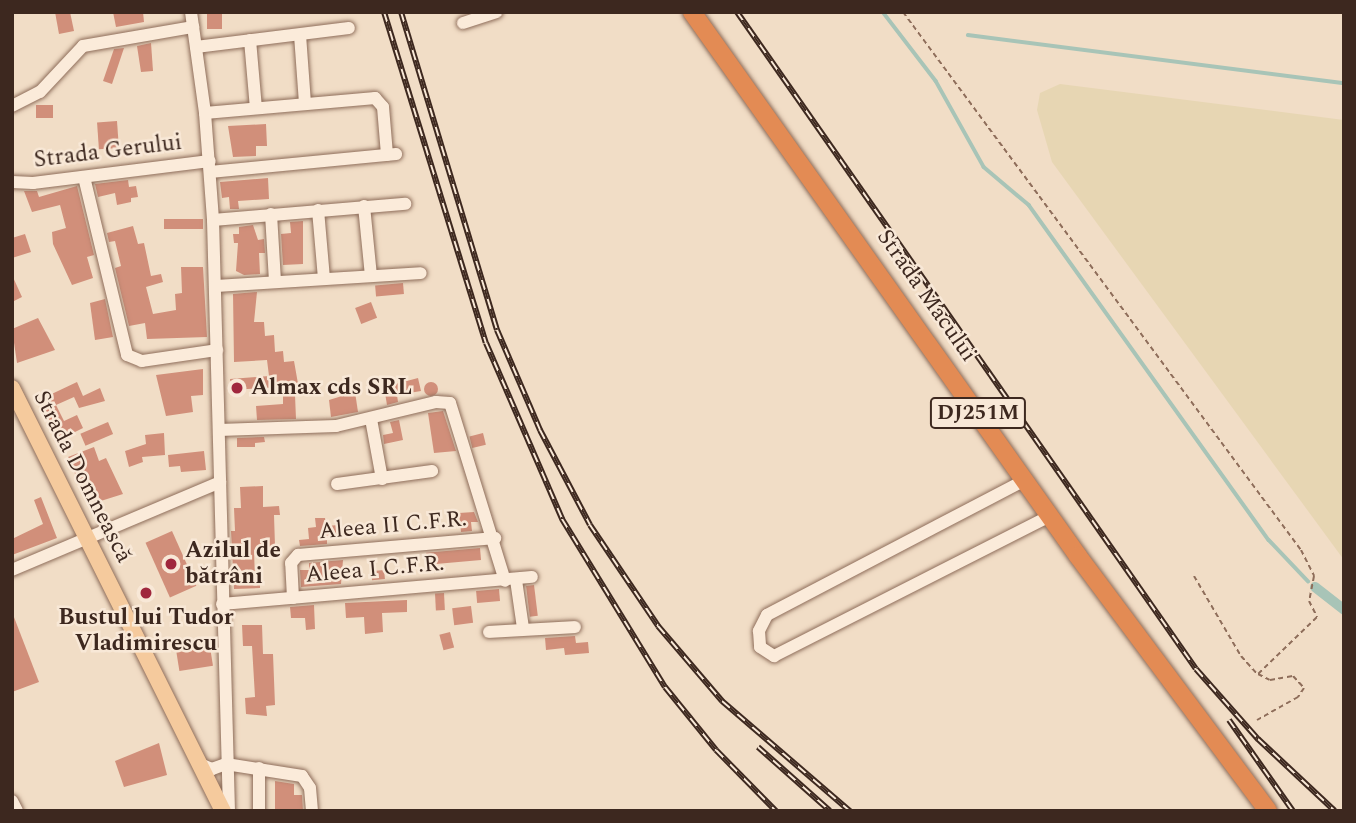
<!DOCTYPE html>
<html>
<head>
<meta charset="utf-8">
<style>
	body { margin:0 }
	#map { position:relative; width:1356px; height:823px; overflow:hidden; background:#f1ddc6; font-family:Spectral,serif }
	div>[style] { position:absolute }
	.farmland>* { inset:0; background:#e7d6b3 }
	.stream>* { height:3.5px; margin:-1.75px; padding:0 1.75px; transform-origin:1.75px; border-radius:1.75px; background:#a8c4b7 }
	.canal>* { height:10px; margin:-5px; padding:0 5px; transform-origin:5px; border-radius:5px; background:#a8c4b7 }
	.building>* { inset:0; background:#d18f7a; transform-origin:0 0 }
	.round { border-radius:50% }
	.path>* { height:2px; margin-top:-1px; transform-origin:0; background:repeating-linear-gradient(90deg,#8e6d5a 0 5px,transparent 0 8.5px) }
	.roads { filter:drop-shadow(0 0 2px #8e6d5a) drop-shadow(0 0 2px #8e6d5a) }
	.minor>* { height:12px; margin:-6px; padding:0 6px; transform-origin:6px; border-radius:6px; background:#fbebda }
	.major>* { height:16px; margin:-8px; padding:0 8px; transform-origin:8px; border-radius:8px; background:#f5ca9d }
	.highway>* { height:18px; margin:-9px; padding:0 9px; transform-origin:9px; border-radius:9px; background:#e38b54 }
	.rail>* { height:6px; margin-top:-3px; transform-origin:0; background:repeating-linear-gradient(90deg,#f8e8d7 0 10px,#3d281f 0 20px); box-sizing:border-box; border-block:2px solid #3d281f }
	.dots>* { width:19px; height:19px; translate:-50% -50%; box-sizing:border-box; border:4px solid #f8e8d7; border-radius:50% }
	span { translate:-50% -50%; white-space:nowrap; text-align:center; line-height:1.15; -webkit-text-stroke:5px #f8e8d7; paint-order:stroke }
	.shield-label span { padding:2px 5px; background:#f8e8d7; border:2px solid; border-radius:5px; -webkit-text-stroke-width:0 }
	.shield-label { font-size:21px; color:#3d281f; font-weight:700 }
	.street-label { font-size:23px; color:#3d281f }
	.poi-label { font-size:23px; color:#3d281f; font-weight:700 }
	.left { translate:0 -50%; text-align:left }
	.frame { position:absolute; inset:0; border:14px solid #3d281f; pointer-events:none }
</style>
</head>
<body>
<div id="map">
	<div class="farmland">
		<i style="clip-path:polygon(1060px 84px,1344px 120px,1344px 560px,1052px 162px,1037px 110px,1040px 93px)"></i>
	</div>
	<div class="stream">
		<i style="left:883px;top:12px;width:87px;rotate:52.5deg"></i>
		<i style="left:936px;top:81px;width:98px;rotate:60.8deg"></i>
		<i style="left:984px;top:167px;width:59px;rotate:40.2deg"></i>
		<i style="left:1029px;top:205px;width:412px;rotate:54.4deg"></i>
		<i style="left:1269px;top:540px;width:57px;rotate:46.4deg"></i>
		<i style="left:968px;top:35px;width:379px;rotate:7.3deg"></i>
	</div>
	<div class="canal">
		<i style="left:1315px;top:587px;width:37px;rotate:38deg"></i>
	</div>
	<div class="building">
		<i style="clip-path:polygon(55px 12px,70px 12px,74px 31px,59px 34px)"></i>
		<i style="clip-path:polygon(113px 12px,143px 12px,144px 22px,116px 27px)"></i>
		<i style="left:207px;top:12px;width:15px;height:17px"></i>
		<i style="clip-path:polygon(151px 43px,153px 71px,141px 72px,137px 46px)"></i>
		<i style="clip-path:polygon(124px 48px,112px 84px,103px 81px,114px 49px)"></i>
		<i style="left:36px;top:105px;width:17px;height:13px"></i>
		<i style="left:117px;top:121px;width:27px;height:20px;rotate:86deg"></i>
		<i style="clip-path:polygon(266px 124px,267px 146px,256px 146px,256px 156px,233px 157px,228px 126px)"></i>
		<i style="left:178px;top:137px;width:13px;height:16px;rotate:81deg"></i>
		<i style="clip-path:polygon(268px 178px,269px 199px,238px 201px,239px 209px,230px 209px,229px 197px,222px 198px,220px 182px)"></i>
		<i style="clip-path:polygon(128px 180px,129px 187px,136px 186px,138px 197px,131px 198px,131px 202px,117px 205px,115px 193px,98px 197px,95px 184px)"></i>
		<i style="clip-path:polygon(77px 186px,94px 255px,87px 257px,93px 278px,72px 285px,53px 244px,52px 232px,66px 228px,60px 205px,32px 212px,24px 191px,37px 191px,39px 197px)"></i>
		<i style="left:203px;top:219px;width:10px;height:39px;rotate:90deg"></i>
		<i style="clip-path:polygon(303px 221px,303px 264px,283px 265px,281px 234px,291px 233px,290px 222px)"></i>
		<i style="clip-path:polygon(253px 225px,258px 240px,264px 239px,265px 253px,259px 253px,260px 274px,244px 275px,236px 271px,238px 243px,234px 243px,233px 234px,239px 234px,239px 227px)"></i>
		<i style="clip-path:polygon(133px 226px,138px 244px,144px 243px,151px 276px,161px 274px,163px 282px,146px 287px,153px 314px,176px 310px,175px 294px,182px 293px,181px 267px,203px 267px,207px 337px,147px 339px,145px 323px,129px 326px,115px 268px,121px 266px,115px 241px,109px 242px,107px 233px)"></i>
		<i style="clip-path:polygon(25px 234px,31px 252px,12px 258px,12px 238px)"></i>
		<i style="clip-path:polygon(12px 275px,22px 297px,12px 302px)"></i>
		<i style="left:403px;top:283px;width:11px;height:28px;rotate:85deg"></i>
		<i style="clip-path:polygon(257px 292px,254px 322px,264px 322px,265px 336px,274px 335px,275px 352px,283px 351px,284px 362px,294px 361px,300px 395px,295px 395px,296px 419px,257px 420px,256px 406px,283px 404px,283px 387px,231px 390px,230px 379px,269px 376px,267px 360px,234px 362px,233px 294px)"></i>
		<i style="clip-path:polygon(105px 299px,113px 337px,95px 340px,90px 303px)"></i>
		<i style="left:371px;top:302px;width:17px;height:17px;rotate:69deg"></i>
		<i style="clip-path:polygon(38px 318px,55px 350px,17px 363px,12px 329px)"></i>
		<i style="clip-path:polygon(203px 369px,203px 395px,191px 396px,193px 412px,166px 416px,156px 375px)"></i>
		<i style="clip-path:polygon(418px 378px,421px 391px,397px 395px,398px 402px,387px 405px,384px 387px)"></i>
		<i class="round" style="left:424px;top:382px;width:14px;height:14px"></i>
		<i style="clip-path:polygon(77px 382px,83px 396px,100px 388px,105px 401px,79px 408px,74px 397px,56px 405px,64px 421px,77px 415px,83px 428px,59px 440px,39px 400px)"></i>
		<i style="clip-path:polygon(355px 392px,358px 412px,331px 417px,329px 400px)"></i>
		<i style="clip-path:polygon(443px 411px,456px 451px,434px 453px,428px 413px)"></i>
		<i style="clip-path:polygon(399px 420px,403px 440px,384px 444px,383px 435px,393px 433px,390px 422px)"></i>
		<i style="left:108px;top:422px;width:13px;height:30px;rotate:67deg"></i>
		<i style="clip-path:polygon(164px 433px,165px 455px,142px 457px,143px 462px,129px 467px,125px 451px,146px 444px,145px 435px)"></i>
		<i style="left:483px;top:433px;width:12px;height:14px;rotate:76deg"></i>
		<i style="clip-path:polygon(264px 437px,265px 442px,255px 443px,255px 447px,237px 447px,237px 438px)"></i>
		<i style="clip-path:polygon(94px 447px,99px 461px,106px 458px,123px 494px,88px 505px,68px 457px)"></i>
		<i style="clip-path:polygon(204px 451px,206px 470px,181px 472px,180px 466px,169px 467px,168px 455px)"></i>
		<i style="clip-path:polygon(263px 486px,263px 507px,279px 506px,280px 515px,274px 515px,275px 546px,254px 550px,255px 580px,260px 579px,260px 588px,234px 589px,231px 531px,235px 531px,234px 508px,241px 508px,240px 487px)"></i>
		<i style="clip-path:polygon(41px 497px,57px 538px,12px 555px,12px 539px,43px 524px,34px 500px)"></i>
		<i style="clip-path:polygon(474px 512px,478px 522px,471px 522px,472px 531px,461px 532px,459px 513px)"></i>
		<i style="clip-path:polygon(315px 518px,325px 518px,326px 526px,339px 525px,340px 536px,327px 538px,327px 544px,300px 546px,299px 540px,309px 539px,308px 528px,316px 527px)"></i>
		<i style="left:172px;top:531px;width:60px;height:29px;rotate:66deg"></i>
		<i style="left:480px;top:548px;width:12px;height:54px;rotate:85deg"></i>
		<i style="clip-path:polygon(343px 560px,341px 584px,301px 587px,300px 570px,309px 570px,309px 563px)"></i>
		<i style="left:384px;top:570px;width:9px;height:13px;rotate:84deg"></i>
		<i style="left:534px;top:585px;width:31px;height:8px;rotate:83deg"></i>
		<i style="left:499px;top:589px;width:12px;height:23px;rotate:85deg"></i>
		<i style="left:444px;top:593px;width:17px;height:9px;rotate:87deg"></i>
		<i style="clip-path:polygon(407px 600px,407px 612px,382px 613px,383px 632px,365px 634px,364px 617px,346px 618px,345px 603px)"></i>
		<i style="clip-path:polygon(314px 605px,315px 629px,306px 630px,305px 618px,291px 618px,290px 607px)"></i>
		<i style="left:471px;top:606px;width:17px;height:19px;rotate:83deg"></i>
		<i style="clip-path:polygon(12px 612px,39px 682px,12px 692px)"></i>
		<i style="clip-path:polygon(242px 625px,262px 625px,263px 654px,273px 654px,275px 705px,266px 706px,267px 716px,246px 714px,245px 698px,255px 697px,252px 646px,243px 646px)"></i>
		<i style="left:450px;top:632px;width:16px;height:11px;rotate:75deg"></i>
		<i style="clip-path:polygon(575px 636px,576px 643px,588px 642px,589px 653px,565px 655px,564px 648px,546px 650px,545px 638px)"></i>
		<i style="left:210px;top:647px;width:19px;height:34px;rotate:81deg"></i>
		<i style="clip-path:polygon(159px 743px,167px 775px,124px 787px,115px 761px)"></i>
		<i style="clip-path:polygon(275px 781px,294px 784px,294px 795px,302px 795px,303px 811px,275px 811px)"></i>
	</div>
	<div class="path">
		<i style="left:903px;top:12px;width:669px;rotate:53.51deg"></i>
		<i style="left:1301px;top:550px;width:29px;rotate:63deg"></i>
		<i style="left:1314px;top:576px;width:25px;rotate:101deg"></i>
		<i style="left:1309px;top:601px;width:18px;rotate:63deg"></i>
		<i style="left:1317px;top:617px;width:82px;rotate:136deg"></i>
		<i style="left:1258px;top:674px;width:13px;rotate:27deg"></i>
		<i style="left:1270px;top:680px;width:23px;rotate:-10deg"></i>
		<i style="left:1293px;top:676px;width:16px;rotate:47deg"></i>
		<i style="left:1304px;top:688px;width:11px;rotate:124deg"></i>
		<i style="left:1298px;top:697px;width:47px;rotate:150.7deg"></i>
		<i style="left:1194px;top:576px;width:93px;rotate:59.6deg"></i>
		<i style="left:1241px;top:656px;width:24px;rotate:48deg"></i>
	</div>
	<div class="roads">
		<div class="minor">
			<i style="left:191px;top:12px;width:102px;rotate:82.1deg"></i>
			<i style="left:205px;top:113px;width:107px;rotate:85.7deg"></i>
			<i style="left:213px;top:220px;width:591px;rotate:88.45deg"></i>
			<i style="left:463px;top:23px;width:35px;rotate:-18deg"></i>
			<i style="left:300px;top:35px;width:68px;rotate:85.8deg"></i>
			<i style="left:250px;top:40px;width:68px;rotate:85deg"></i>
			<i style="left:196px;top:47px;width:154px;rotate:-7.1deg"></i>
			<i style="left:12px;top:106px;width:31px;rotate:-27deg"></i>
			<i style="left:40px;top:92px;width:63px;rotate:-46.9deg"></i>
			<i style="left:83px;top:46px;width:112px;rotate:-9.8deg"></i>
			<i style="left:205px;top:113px;width:171px;rotate:-5deg"></i>
			<i style="left:375px;top:98px;width:12px;rotate:48deg"></i>
			<i style="left:383px;top:107px;width:48px;rotate:85.2deg"></i>
			<i style="left:210px;top:172px;width:187px;rotate:-5.5deg"></i>
			<i style="left:84px;top:177px;width:183px;rotate:76.4deg"></i>
			<i style="left:127px;top:355px;width:16px;rotate:22deg"></i>
			<i style="left:142px;top:361px;width:76px;rotate:-8.3deg"></i>
			<i style="left:12px;top:182px;width:21px;rotate:3deg"></i>
			<i style="left:33px;top:183px;width:178px;rotate:-7.1deg"></i>
			<i style="left:364px;top:206px;width:70px;rotate:84.3deg"></i>
			<i style="left:318px;top:210px;width:69px;rotate:85deg"></i>
			<i style="left:271px;top:214px;width:68px;rotate:86.6deg"></i>
			<i style="left:213px;top:220px;width:193px;rotate:-4.8deg"></i>
			<i style="left:216px;top:286px;width:205px;rotate:-3.6deg"></i>
			<i style="left:371px;top:419px;width:61px;rotate:79.6deg"></i>
			<i style="left:219px;top:430px;width:117px;rotate:-2deg"></i>
			<i style="left:336px;top:426px;width:103px;rotate:-13.5deg"></i>
			<i style="left:436px;top:402px;width:14px;rotate:4deg"></i>
			<i style="left:450px;top:403px;width:186px;rotate:72.8deg"></i>
			<i style="left:1025px;top:480px;width:291px;rotate:152.4deg"></i>
			<i style="left:767px;top:615px;width:18px;rotate:117deg"></i>
			<i style="left:759px;top:631px;width:16px;rotate:86deg"></i>
			<i style="left:760px;top:647px;width:17px;rotate:33deg"></i>
			<i style="left:774px;top:656px;width:309px;rotate:-26.9deg"></i>
			<i style="left:337px;top:484px;width:96px;rotate:-7.8deg"></i>
			<i style="left:12px;top:570px;width:226px;rotate:-22.9deg"></i>
			<i style="left:516px;top:580px;width:49px;rotate:81.7deg"></i>
			<i style="left:293px;top:598px;width:35px;rotate:-93deg"></i>
			<i style="left:291px;top:563px;width:11px;rotate:-49deg"></i>
			<i style="left:298px;top:555px;width:198px;rotate:-4.9deg"></i>
			<i style="left:222px;top:604px;width:311px;rotate:-5deg"></i>
			<i style="left:489px;top:632px;width:86px;rotate:-3.3deg"></i>
			<i style="left:200px;top:764px;width:13px;rotate:23deg"></i>
			<i style="left:212px;top:769px;width:15px;rotate:-20deg"></i>
			<i style="left:226px;top:764px;width:77px;rotate:9deg"></i>
			<i style="left:302px;top:776px;width:14px;rotate:56deg"></i>
			<i style="left:310px;top:788px;width:23px;rotate:85deg"></i>
			<i style="left:12px;top:801px;width:11px;rotate:63deg"></i>
			<i style="left:259px;top:811px;width:43px;rotate:-90deg"></i>
		</div>
		<div class="major">
			<i style="left:12px;top:388px;width:473px;rotate:63.5deg"></i>
		</div>
		<div class="highway">
			<i style="left:692px;top:12px;width:667px;rotate:54.64deg"></i>
			<i style="left:1078px;top:556px;width:318px;rotate:53.3deg"></i>
		</div>
	</div>
	<div class="rail">
		<i style="left:384px;top:12px;width:346px;rotate:72.9deg"></i>
		<i style="left:486px;top:343px;width:192px;rotate:66.6deg"></i>
		<i style="left:562px;top:519px;width:197px;rotate:58.5deg"></i>
		<i style="left:665px;top:687px;width:81px;rotate:51deg"></i>
		<i style="left:716px;top:750px;width:86px;rotate:45.5deg"></i>
		<i style="left:401px;top:12px;width:332px;rotate:73.2deg"></i>
		<i style="left:497px;top:330px;width:109px;rotate:66.7deg"></i>
		<i style="left:540px;top:430px;width:107px;rotate:62.2deg"></i>
		<i style="left:590px;top:525px;width:122px;rotate:56deg"></i>
		<i style="left:658px;top:626px;width:99px;rotate:49.5deg"></i>
		<i style="left:722px;top:701px;width:169px;rotate:40.7deg"></i>
		<i style="left:737px;top:12px;width:801px;rotate:55.06deg"></i>
		<i style="left:1196px;top:669px;width:94px;rotate:48.5deg"></i>
		<i style="left:1258px;top:739px;width:105px;rotate:43.1deg"></i>
		<i style="left:1229px;top:720px;width:111px;rotate:54.9deg"></i>
		<i style="left:758px;top:747px;width:96px;rotate:41.6deg"></i>
	</div>
	<div class="dots">
		<i style="left:237px;top:388px;background:#a0273d"></i>
		<i style="left:171px;top:564px;background:#a0273d"></i>
		<i style="left:146px;top:593px;background:#a0273d"></i>
	</div>
	<div class="shield-label">
		<span style="left:978px;top:413px">DJ251M</span>
	</div>
	<div class="street-label">
		<span style="left:108px;top:152px;rotate:-7deg">Strada Gerului</span>
		<span style="left:926px;top:296px;rotate:55deg">Strada Macului</span>
		<span style="left:82px;top:477px;rotate:63deg">Strada Domnească</span>
		<span style="left:393px;top:526px;rotate:-5deg">Aleea II C.F.R.</span>
		<span style="left:375px;top:570px;rotate:-5deg">Aleea I C.F.R.</span>
	</div>
	<div class="poi-label">
		<span class="left" style="left:251px;top:388px">Almax cds SRL</span>
		<span class="left" style="left:185px;top:564px">Azilul de<br>bătrâni</span>
		<span style="left:146px;top:631px">Bustul lui Tudor<br>Vladimirescu</span>
	</div>
	<div class="frame"></div>
</div>
</body>
</html>
